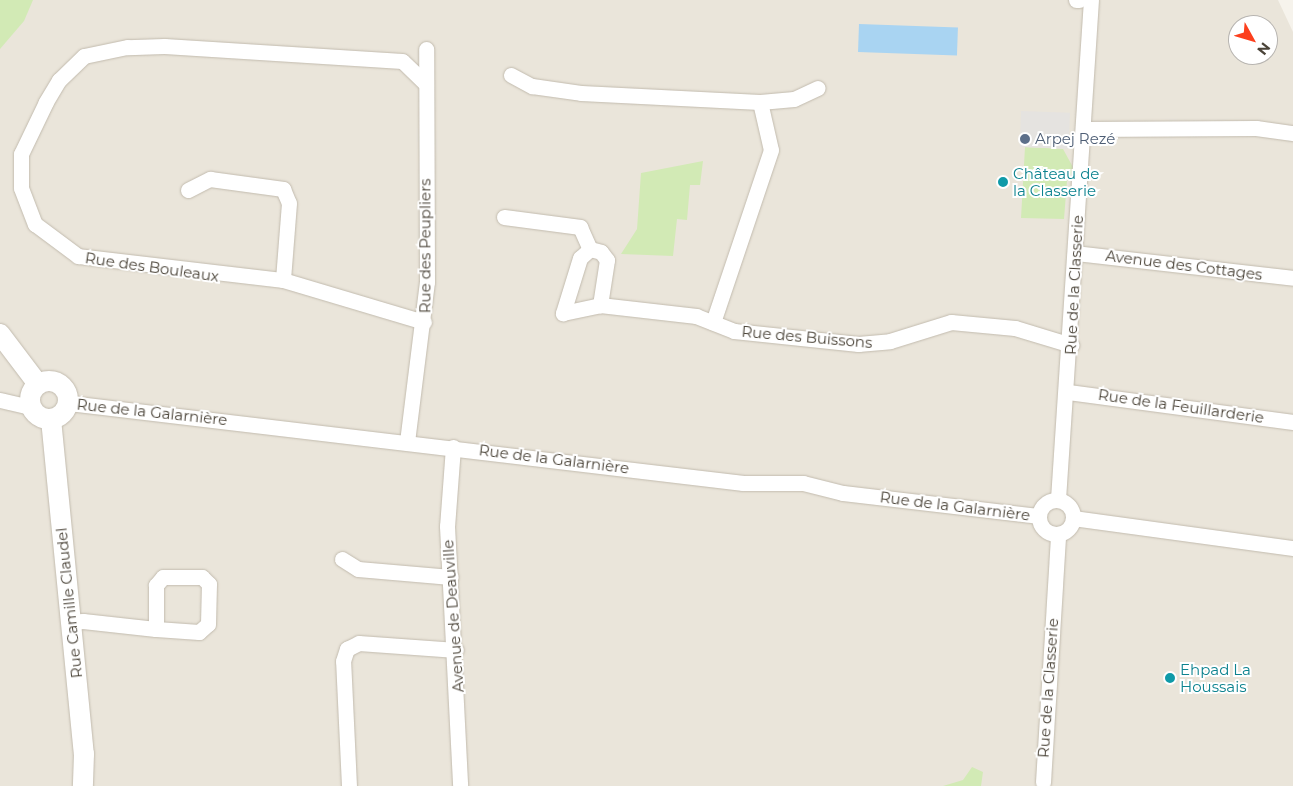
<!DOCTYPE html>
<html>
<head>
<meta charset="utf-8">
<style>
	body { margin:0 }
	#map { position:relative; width:1293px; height:786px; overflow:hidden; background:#f6f3ec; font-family:Montserrat,sans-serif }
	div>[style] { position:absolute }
	.residential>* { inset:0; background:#eae5da }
	.green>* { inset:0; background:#d2eab5 }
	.parking>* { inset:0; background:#e5e3e0; transform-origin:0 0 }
	.water>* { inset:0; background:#a9d4f2; transform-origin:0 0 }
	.roads { filter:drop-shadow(0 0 1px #c2bbae) drop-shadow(0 0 1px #c2bbae) }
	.minor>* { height:15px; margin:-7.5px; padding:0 7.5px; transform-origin:7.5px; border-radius:7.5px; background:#fff }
	.minor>.ring { margin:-7.5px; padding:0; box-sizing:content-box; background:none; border:15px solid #fff; border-radius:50% }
	.tertiary>* { height:20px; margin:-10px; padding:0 10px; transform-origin:10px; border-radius:10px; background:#fff }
	.tertiary>.ring { margin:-10px; padding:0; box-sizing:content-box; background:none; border:20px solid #fff; border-radius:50% }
	.dots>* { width:14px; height:14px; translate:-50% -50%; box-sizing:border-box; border:2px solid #fff; border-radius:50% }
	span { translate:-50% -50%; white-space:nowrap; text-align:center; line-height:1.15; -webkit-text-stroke:4px #fff; paint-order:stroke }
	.service-label { font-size:15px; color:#4e5e75 }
	.left { translate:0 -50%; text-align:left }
	.culture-label { font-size:15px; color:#0d838f }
	.street-label { font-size:15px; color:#4b4439 }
	.north { position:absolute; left:1228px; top:15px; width:50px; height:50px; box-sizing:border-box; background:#fff; border:1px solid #b7b4b0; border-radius:50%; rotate:129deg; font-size:14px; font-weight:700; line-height:20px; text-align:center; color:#4b4439 }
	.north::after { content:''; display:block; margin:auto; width:18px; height:22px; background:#fc3f1d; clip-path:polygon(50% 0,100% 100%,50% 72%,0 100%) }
</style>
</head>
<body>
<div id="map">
	<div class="residential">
		<i style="clip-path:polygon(evenodd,0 0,1278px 0,1293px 32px,1293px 786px,0 786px,0 0,1238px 25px,1268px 25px,1268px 55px,1238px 55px,1238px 25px)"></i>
	</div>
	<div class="green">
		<i style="clip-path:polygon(0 0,33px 0,24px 21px,0 49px)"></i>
		<i style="clip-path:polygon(1025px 147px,1063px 149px,1074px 169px,1067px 181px,1064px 219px,1021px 218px)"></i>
		<i style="clip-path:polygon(703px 161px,700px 185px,690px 185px,687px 220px,677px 219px,673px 256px,621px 254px,637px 229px,641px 173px)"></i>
		<i style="clip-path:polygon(972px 767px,983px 772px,981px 786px,943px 786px,963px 780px)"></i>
	</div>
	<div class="parking">
		<i style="left:1021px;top:111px;width:49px;height:36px;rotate:2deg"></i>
	</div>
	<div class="water">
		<i style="left:859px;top:24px;width:99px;height:28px;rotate:2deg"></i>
	</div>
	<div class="roads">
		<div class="minor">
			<i style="left:1076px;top:0;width:3px"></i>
			<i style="left:511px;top:75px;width:24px;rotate:28deg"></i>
			<i style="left:532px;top:86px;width:49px;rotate:8.1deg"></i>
			<i style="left:581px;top:93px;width:179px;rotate:2.9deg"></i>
			<i style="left:760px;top:102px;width:49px;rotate:77.1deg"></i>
			<i style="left:771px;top:150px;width:182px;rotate:108.6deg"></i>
			<i style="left:424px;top:82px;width:30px;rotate:-136deg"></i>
			<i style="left:402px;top:61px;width:238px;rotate:-176.4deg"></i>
			<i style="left:164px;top:46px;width:37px;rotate:178deg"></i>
			<i style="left:127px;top:47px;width:44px;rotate:168.2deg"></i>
			<i style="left:84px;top:56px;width:35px;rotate:136deg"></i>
			<i style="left:59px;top:80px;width:26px;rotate:121deg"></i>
			<i style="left:46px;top:102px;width:58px;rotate:115.7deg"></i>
			<i style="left:21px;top:154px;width:34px;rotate:90deg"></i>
			<i style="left:21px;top:188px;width:39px;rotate:69deg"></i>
			<i style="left:35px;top:224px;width:54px;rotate:36.7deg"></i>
			<i style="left:78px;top:256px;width:206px;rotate:6.7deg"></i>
			<i style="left:283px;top:280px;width:147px;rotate:16.6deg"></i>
			<i style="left:760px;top:102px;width:34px;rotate:-5deg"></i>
			<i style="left:794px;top:99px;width:26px;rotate:-25deg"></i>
			<i style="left:1084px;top:129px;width:172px;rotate:-0.3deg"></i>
			<i style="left:1256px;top:128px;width:37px;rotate:8deg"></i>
			<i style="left:188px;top:190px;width:25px;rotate:-27deg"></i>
			<i style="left:210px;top:179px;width:74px;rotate:7.8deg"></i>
			<i style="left:283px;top:189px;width:15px;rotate:67deg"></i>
			<i style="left:289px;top:203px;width:77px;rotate:94.5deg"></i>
			<i style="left:504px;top:217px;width:77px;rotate:7.5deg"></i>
			<i style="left:580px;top:227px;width:24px;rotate:66deg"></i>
			<i style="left:590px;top:249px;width:11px;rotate:15deg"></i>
			<i style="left:601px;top:252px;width:10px;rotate:53deg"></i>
			<i style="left:607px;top:260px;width:46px;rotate:98.8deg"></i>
			<i style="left:600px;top:305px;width:97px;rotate:6.5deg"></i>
			<i style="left:696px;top:316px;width:41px;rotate:21.5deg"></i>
			<i style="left:734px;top:331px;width:125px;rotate:6deg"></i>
			<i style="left:858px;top:344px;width:32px;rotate:-5deg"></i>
			<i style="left:890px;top:341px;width:64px;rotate:-17.3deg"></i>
			<i style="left:951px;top:322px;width:64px;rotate:5.4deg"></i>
			<i style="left:1015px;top:328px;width:59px;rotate:16.9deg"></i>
			<i style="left:590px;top:249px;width:13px;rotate:138deg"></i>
			<i style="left:580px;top:258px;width:58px;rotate:107.2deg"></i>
			<i style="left:563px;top:313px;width:38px;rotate:-12deg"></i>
			<i style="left:1075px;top:253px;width:219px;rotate:6.5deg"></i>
			<i style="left:1068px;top:392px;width:227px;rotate:7.6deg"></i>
			<i style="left:0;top:400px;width:32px;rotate:13deg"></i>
			<i style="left:69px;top:403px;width:679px;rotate:6.77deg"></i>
			<i style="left:743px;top:483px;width:60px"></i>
			<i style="left:803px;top:483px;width:41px;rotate:14deg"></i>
			<i style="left:843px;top:493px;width:196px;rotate:6.7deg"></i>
			<i style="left:407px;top:442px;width:161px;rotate:-82.9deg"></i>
			<i style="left:427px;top:282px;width:233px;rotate:-90.2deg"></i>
			<i style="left:453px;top:447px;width:79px;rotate:94.3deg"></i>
			<i style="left:447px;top:526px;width:260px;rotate:87.1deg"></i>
			<i style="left:1058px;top:499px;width:500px;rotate:-86.22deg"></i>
			<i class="ring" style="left:1039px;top:500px;width:19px;height:19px"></i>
			<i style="left:1073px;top:518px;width:222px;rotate:7.8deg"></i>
			<i style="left:342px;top:559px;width:19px;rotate:32deg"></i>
			<i style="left:358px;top:569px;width:93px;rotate:4.9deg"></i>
			<i style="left:72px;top:622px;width:11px;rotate:-5deg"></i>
			<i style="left:83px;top:621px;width:73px;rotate:6.3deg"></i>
			<i style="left:156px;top:629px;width:43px;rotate:4deg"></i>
			<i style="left:199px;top:632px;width:12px;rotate:-42deg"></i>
			<i style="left:208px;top:624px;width:40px;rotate:-88.6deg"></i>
			<i style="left:209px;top:584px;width:10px;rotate:-135deg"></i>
			<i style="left:202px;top:577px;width:39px;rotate:180deg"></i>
			<i style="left:163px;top:577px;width:11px;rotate:131deg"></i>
			<i style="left:156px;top:585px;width:44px;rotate:90deg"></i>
			<i style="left:1043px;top:782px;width:248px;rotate:-86.5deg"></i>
			<i style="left:349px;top:786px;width:125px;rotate:-92.7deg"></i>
			<i style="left:343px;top:661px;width:13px;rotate:-72deg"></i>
			<i style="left:347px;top:649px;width:13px;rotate:-27deg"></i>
			<i style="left:359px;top:643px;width:97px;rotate:4.1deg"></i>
		</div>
		<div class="tertiary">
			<i style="left:0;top:334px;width:63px;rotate:52.8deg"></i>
			<i class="ring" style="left:30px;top:381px;width:18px;height:18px"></i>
			<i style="left:51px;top:419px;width:337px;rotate:84.4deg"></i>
			<i style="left:84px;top:754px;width:32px;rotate:92deg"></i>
		</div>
	</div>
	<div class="dots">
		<i style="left:1025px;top:139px;background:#5c6f8a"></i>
		<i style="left:1003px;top:182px;background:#0f9aa8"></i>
		<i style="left:1170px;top:678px;background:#0f9aa8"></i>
	</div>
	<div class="service-label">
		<span class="left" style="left:1035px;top:139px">Arpej Rezé</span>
	</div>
	<div class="culture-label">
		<span class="left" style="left:1013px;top:182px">Château de<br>la Classerie</span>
		<span class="left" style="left:1180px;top:678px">Ehpad La<br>Houssais</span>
	</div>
	<div class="street-label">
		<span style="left:425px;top:246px;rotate:-90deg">Rue des Peupliers</span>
		<span style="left:1184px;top:265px;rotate:7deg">Avenue des Cottages</span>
		<span style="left:152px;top:267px;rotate:8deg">Rue des Bouleaux</span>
		<span style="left:1074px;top:285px;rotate:-87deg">Rue de la Classerie</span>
		<span style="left:807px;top:337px;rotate:5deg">Rue des Buissons</span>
		<span style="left:1181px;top:406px;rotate:8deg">Rue de la Feuillarderie</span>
		<span style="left:152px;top:412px;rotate:6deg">Rue de la Galarnière</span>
		<span style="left:554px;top:459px;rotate:7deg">Rue de la Galarnière</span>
		<span style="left:955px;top:506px;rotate:7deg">Rue de la Galarnière</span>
		<span style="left:69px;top:603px;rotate:-96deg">Rue Camille Claudel</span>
		<span style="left:453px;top:616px;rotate:-94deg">Avenue de Deauville</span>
		<span style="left:1048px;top:688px;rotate:-86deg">Rue de la Classerie</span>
	</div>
	<div class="north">N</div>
</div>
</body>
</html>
